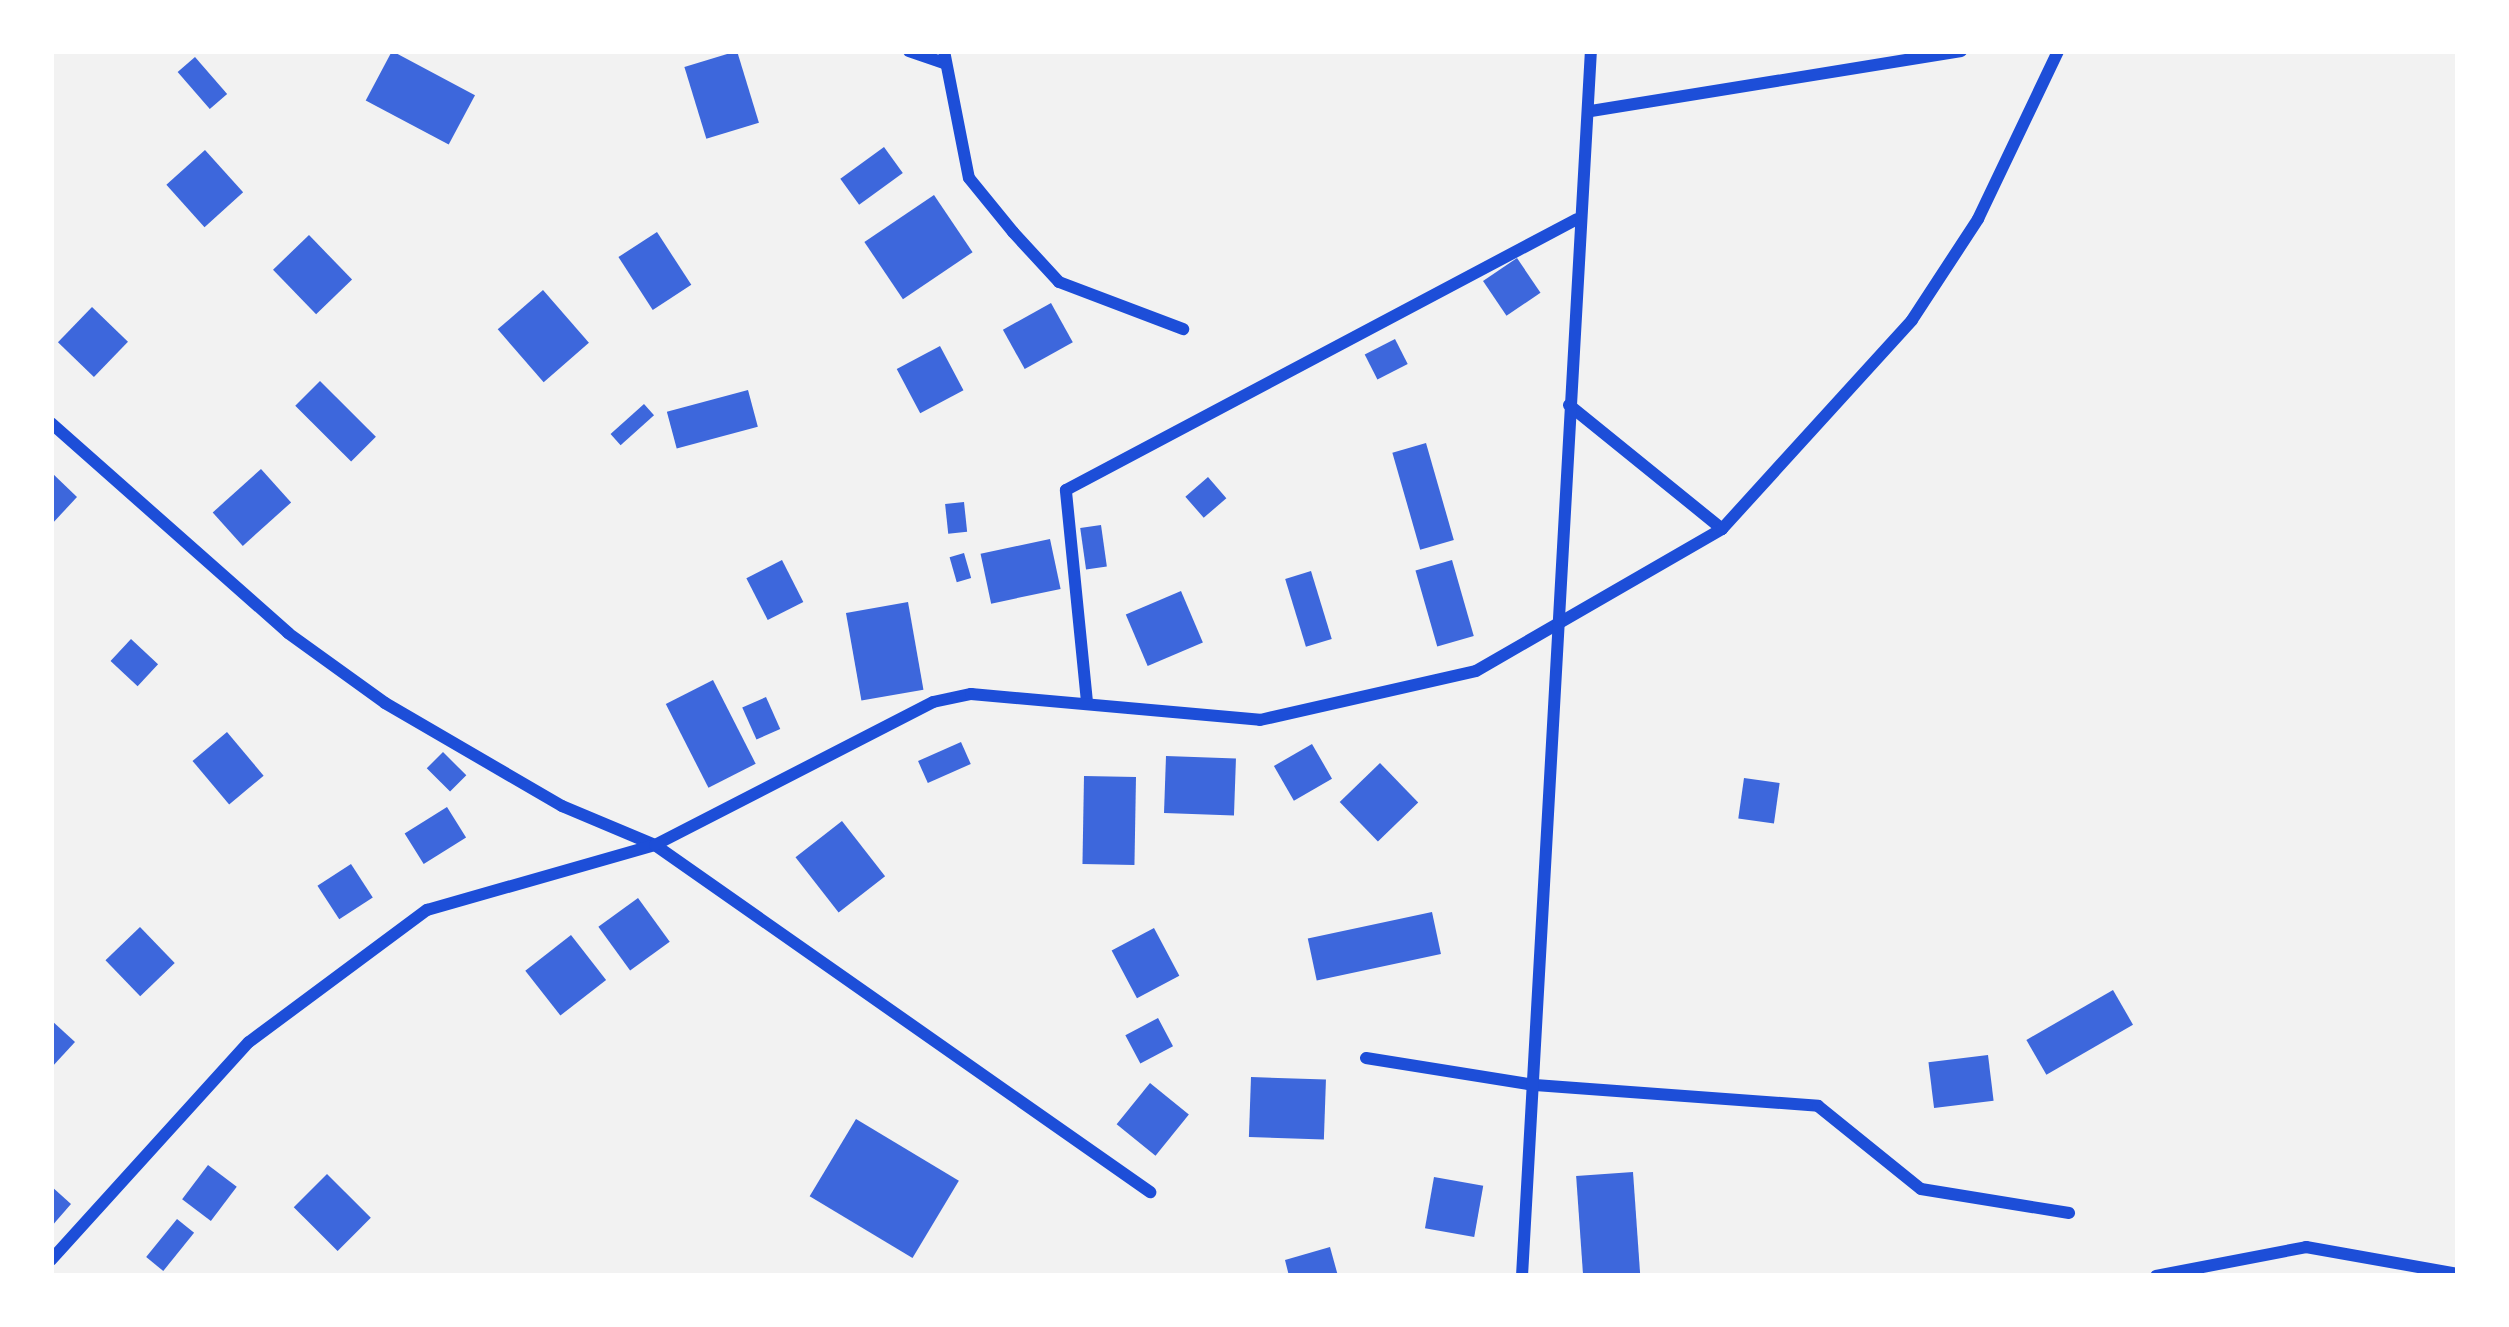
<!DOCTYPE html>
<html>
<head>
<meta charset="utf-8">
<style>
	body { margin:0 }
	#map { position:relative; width:2509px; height:1327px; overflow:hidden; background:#f2f2f2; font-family:Arial,sans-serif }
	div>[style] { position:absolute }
	.building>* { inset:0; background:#3d67dc; transform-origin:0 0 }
	.minor>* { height:12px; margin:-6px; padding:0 6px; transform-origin:6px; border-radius:6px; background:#1d4ed8 }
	span { translate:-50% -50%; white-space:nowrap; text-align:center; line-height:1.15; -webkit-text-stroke:9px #fff; paint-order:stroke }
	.frame { position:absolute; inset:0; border:54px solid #fff; pointer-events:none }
</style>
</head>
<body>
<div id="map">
	<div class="building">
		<i style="left:392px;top:51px;width:94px;height:56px;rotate:28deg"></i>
		<i style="left:737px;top:51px;width:75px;height:55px;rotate:73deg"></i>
		<i style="left:195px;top:57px;width:49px;height:23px;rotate:49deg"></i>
		<i style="left:884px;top:147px;width:32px;height:54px;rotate:54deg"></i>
		<i style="left:205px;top:150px;width:57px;height:52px;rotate:48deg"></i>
		<i style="left:934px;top:195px;width:69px;height:84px;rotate:56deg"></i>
		<i style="left:657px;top:232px;width:63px;height:46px;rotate:57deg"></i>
		<i style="left:309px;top:235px;width:62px;height:50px;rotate:46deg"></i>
		<i style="left:1517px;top:258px;width:42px;height:41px;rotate:56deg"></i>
		<i style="left:543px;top:290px;width:70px;height:60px;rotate:49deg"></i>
		<i style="left:1051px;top:303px;width:45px;height:55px;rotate:61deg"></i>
		<i style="left:92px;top:307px;width:50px;height:49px;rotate:44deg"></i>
		<i style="left:1395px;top:339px;width:28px;height:34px;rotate:63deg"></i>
		<i style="left:940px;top:346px;width:50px;height:49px;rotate:62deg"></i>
		<i style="left:320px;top:381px;width:79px;height:35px;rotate:45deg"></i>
		<i style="left:748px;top:390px;width:38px;height:84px;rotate:75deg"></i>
		<i style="left:644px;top:404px;width:15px;height:45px;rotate:48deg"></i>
		<i style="left:1426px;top:443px;width:101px;height:35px;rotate:74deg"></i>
		<i style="left:261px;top:469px;width:45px;height:65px;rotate:48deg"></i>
		<i style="clip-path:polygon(51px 472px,77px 497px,51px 525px)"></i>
		<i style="left:1208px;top:477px;width:28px;height:30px;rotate:49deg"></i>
		<i style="left:964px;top:502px;width:30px;height:19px;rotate:84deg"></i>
		<i style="left:1101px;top:525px;width:42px;height:21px;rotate:82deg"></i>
		<i style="left:1050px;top:539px;width:51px;height:71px;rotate:78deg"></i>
		<i style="left:964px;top:553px;width:26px;height:15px;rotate:74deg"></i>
		<i style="left:782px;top:560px;width:47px;height:40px;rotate:63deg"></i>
		<i style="left:1452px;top:560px;width:79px;height:38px;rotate:74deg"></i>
		<i style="left:1311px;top:571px;width:71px;height:27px;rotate:73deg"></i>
		<i style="left:1181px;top:591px;width:56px;height:60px;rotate:67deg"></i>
		<i style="left:908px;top:602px;width:89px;height:63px;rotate:80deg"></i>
		<i style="left:131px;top:639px;width:37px;height:30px;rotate:43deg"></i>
		<i style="left:713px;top:680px;width:94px;height:53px;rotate:63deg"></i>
		<i style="left:766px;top:697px;width:35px;height:26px;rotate:66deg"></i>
		<i style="left:227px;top:732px;width:57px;height:45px;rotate:50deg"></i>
		<i style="left:961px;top:742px;width:24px;height:47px;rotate:66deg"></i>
		<i style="left:1312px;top:744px;width:40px;height:44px;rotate:60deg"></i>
		<i style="left:443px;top:752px;width:33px;height:23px;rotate:45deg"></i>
		<i style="left:1166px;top:756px;width:70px;height:57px;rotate:2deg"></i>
		<i style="left:1380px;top:763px;width:55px;height:56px;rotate:46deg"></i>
		<i style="left:1084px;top:776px;width:52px;height:88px;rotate:1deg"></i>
		<i style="left:1744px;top:778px;width:36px;height:41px;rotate:8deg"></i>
		<i style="left:447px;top:807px;width:36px;height:50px;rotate:58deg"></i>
		<i style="left:842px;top:821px;width:70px;height:59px;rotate:52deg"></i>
		<i style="left:351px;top:864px;width:40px;height:40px;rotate:57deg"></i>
		<i style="left:638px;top:898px;width:54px;height:49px;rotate:54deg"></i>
		<i style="left:1432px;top:912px;width:43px;height:127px;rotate:78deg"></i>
		<i style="left:140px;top:927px;width:50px;height:48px;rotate:46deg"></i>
		<i style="left:1154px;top:928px;width:54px;height:48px;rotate:62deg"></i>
		<i style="left:571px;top:935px;width:57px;height:58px;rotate:52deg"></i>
		<i style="left:2113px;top:990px;width:40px;height:100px;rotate:60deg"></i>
		<i style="left:1158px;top:1018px;width:32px;height:37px;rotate:62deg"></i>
		<i style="clip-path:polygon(51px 1020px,75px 1042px,51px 1068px)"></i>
		<i style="left:1988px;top:1055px;width:46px;height:60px;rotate:83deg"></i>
		<i style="left:1251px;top:1077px;width:75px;height:60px;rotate:2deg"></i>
		<i style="left:1150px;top:1083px;width:50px;height:53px;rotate:39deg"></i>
		<i style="left:856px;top:1119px;width:120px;height:90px;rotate:31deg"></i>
		<i style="left:208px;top:1165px;width:36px;height:43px;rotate:37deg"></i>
		<i style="left:1633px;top:1172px;width:104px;height:57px;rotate:86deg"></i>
		<i style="left:327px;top:1174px;width:62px;height:47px;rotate:45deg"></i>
		<i style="left:1434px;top:1177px;width:50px;height:52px;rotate:10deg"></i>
		<i style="clip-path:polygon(51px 1186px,71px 1204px,51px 1227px)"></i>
		<i style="left:177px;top:1219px;width:22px;height:49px;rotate:39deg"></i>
		<i style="clip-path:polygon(1330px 1247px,1338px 1276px,1289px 1276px,1285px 1260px)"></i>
	</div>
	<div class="minor">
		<i style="left:909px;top:51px;width:37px;rotate:19deg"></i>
		<i style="left:944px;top:51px;width:129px;rotate:78.9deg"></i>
		<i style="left:969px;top:178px;width:70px;rotate:50.8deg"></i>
		<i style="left:1013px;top:232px;width:68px;rotate:47.4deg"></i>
		<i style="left:1059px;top:282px;width:133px;rotate:20.8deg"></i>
		<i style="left:1591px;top:111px;width:375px;rotate:-9.2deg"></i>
		<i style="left:1569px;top:405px;width:197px;rotate:39deg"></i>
		<i style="left:51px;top:423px;width:317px;rotate:41.5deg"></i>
		<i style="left:288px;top:633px;width:120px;rotate:35.8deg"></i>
		<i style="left:385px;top:703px;width:205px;rotate:30.2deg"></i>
		<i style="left:562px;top:806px;width:101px;rotate:22.8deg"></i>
		<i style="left:655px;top:845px;width:605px;rotate:35.03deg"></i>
		<i style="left:1087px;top:702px;width:213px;rotate:-95.7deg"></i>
		<i style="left:1066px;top:490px;width:578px;rotate:-27.94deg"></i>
		<i style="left:1366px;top:1058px;width:171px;rotate:9.1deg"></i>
		<i style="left:1535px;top:1085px;width:284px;rotate:4.2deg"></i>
		<i style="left:1818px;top:1106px;width:132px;rotate:38.9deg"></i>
		<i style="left:1921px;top:1189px;width:150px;rotate:9.2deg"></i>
		<i style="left:51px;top:1260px;width:294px;rotate:-47.8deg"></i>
		<i style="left:249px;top:1042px;width:222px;rotate:-36.6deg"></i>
		<i style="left:427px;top:910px;width:237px;rotate:-15.9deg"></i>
		<i style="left:655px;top:845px;width:313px;rotate:-27.2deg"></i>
		<i style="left:933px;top:702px;width:39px;rotate:-12deg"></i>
		<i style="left:971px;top:694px;width:290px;rotate:5.1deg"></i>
		<i style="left:1260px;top:720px;width:221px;rotate:-12.8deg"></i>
		<i style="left:1476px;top:671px;width:284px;rotate:-30deg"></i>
		<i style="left:1722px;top:529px;width:282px;rotate:-47.7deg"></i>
		<i style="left:1912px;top:320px;width:121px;rotate:-56.8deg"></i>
		<i style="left:1978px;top:219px;width:186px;rotate:-64.5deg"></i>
		<i style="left:1522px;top:1276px;width:1227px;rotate:-86.78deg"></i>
		<i style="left:2156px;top:1276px;width:153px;rotate:-10.9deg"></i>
		<i style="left:2306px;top:1247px;width:154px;rotate:10.1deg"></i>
	</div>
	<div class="frame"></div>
</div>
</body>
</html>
